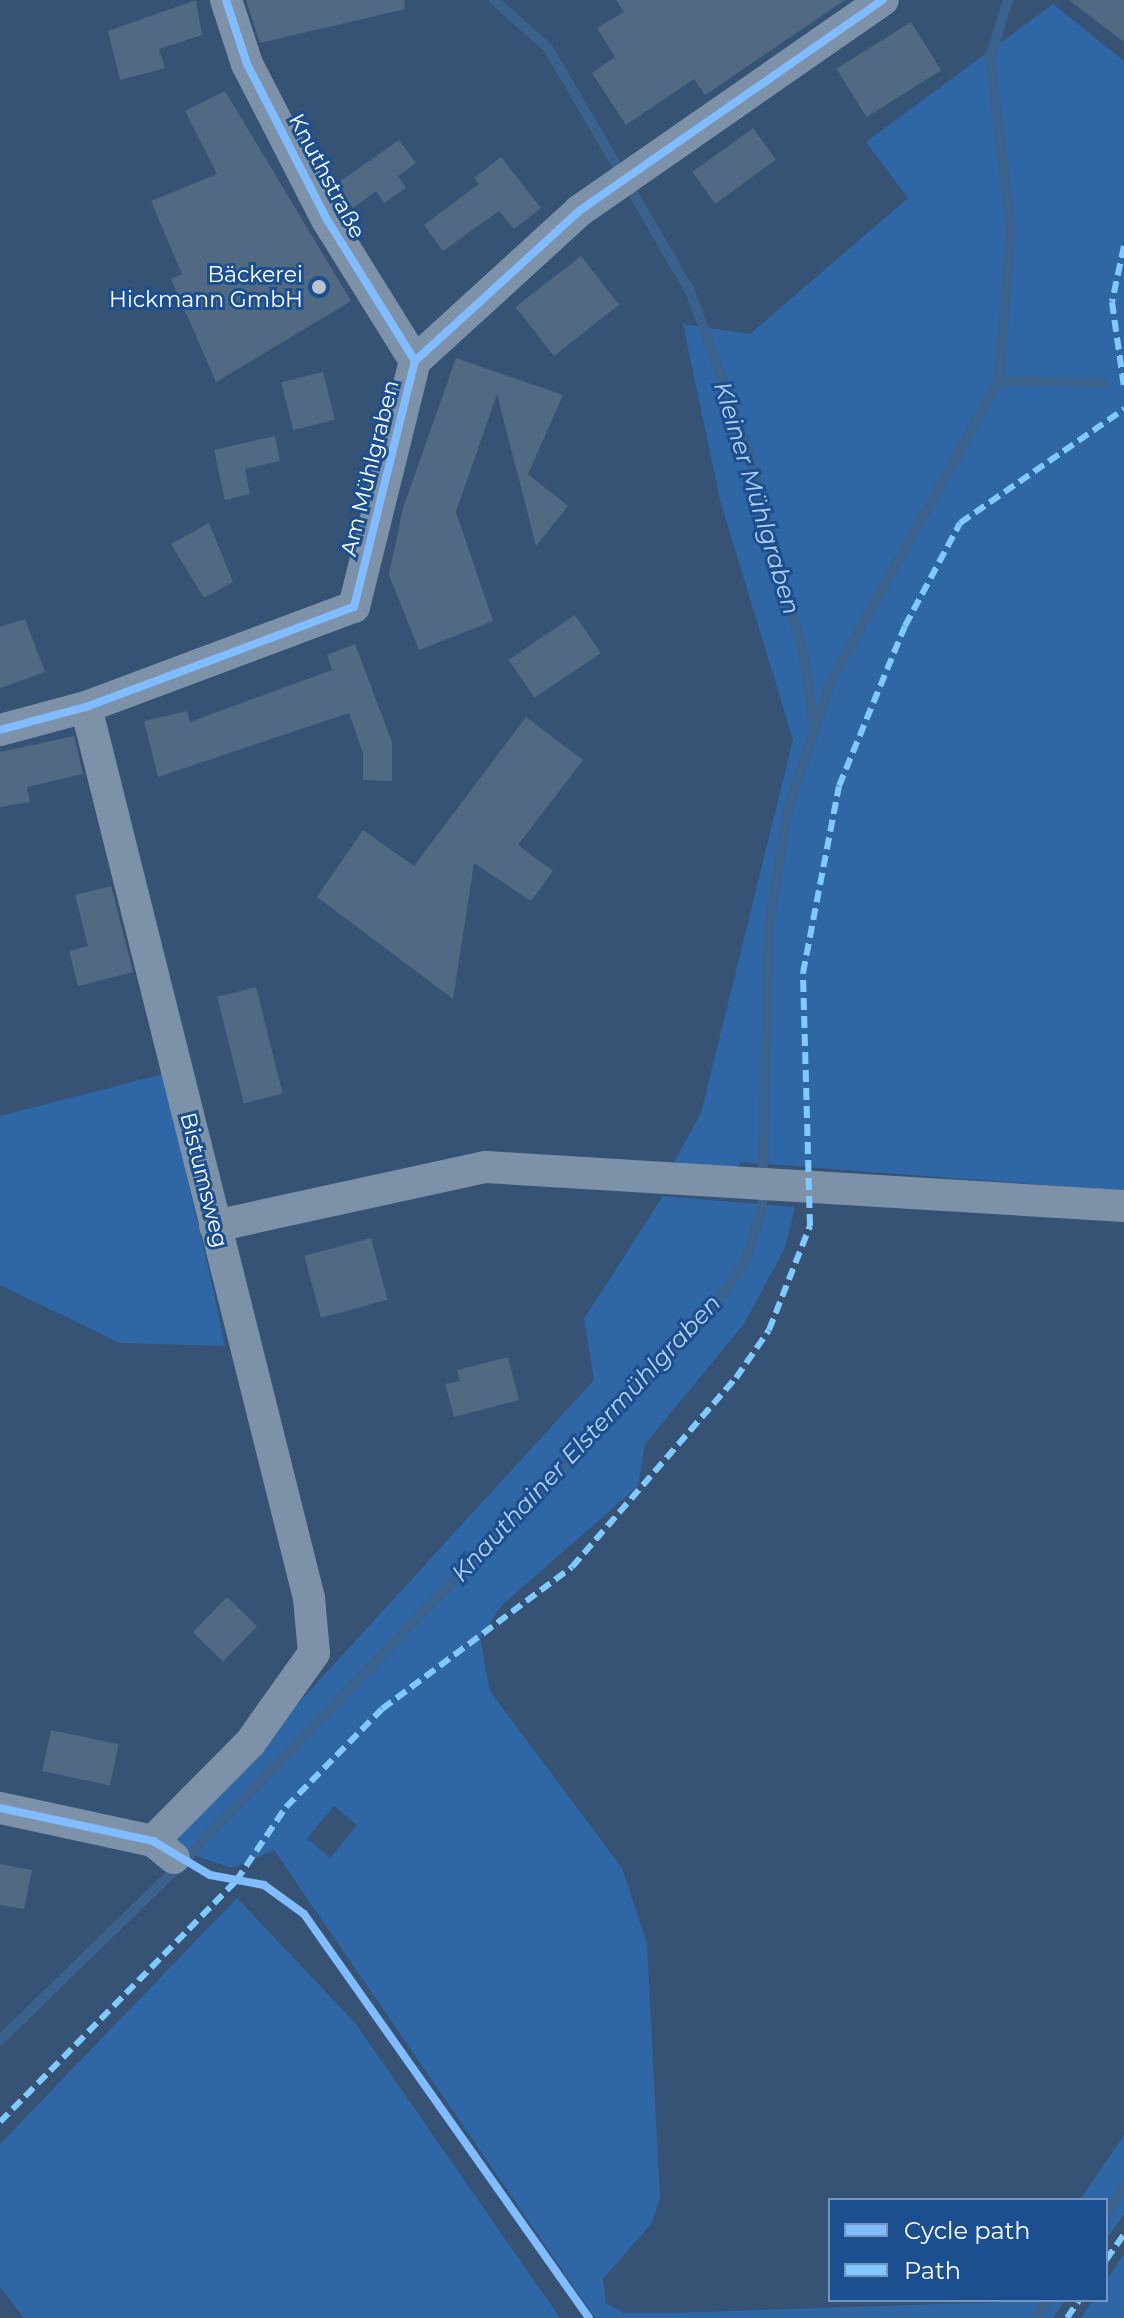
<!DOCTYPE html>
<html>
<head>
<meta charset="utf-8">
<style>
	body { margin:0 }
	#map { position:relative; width:1124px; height:2318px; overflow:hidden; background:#365274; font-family:Montserrat,sans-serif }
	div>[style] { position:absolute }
	.green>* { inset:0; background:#2f66a5 }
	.stream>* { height:10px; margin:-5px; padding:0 5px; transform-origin:5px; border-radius:5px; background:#3b618d }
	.building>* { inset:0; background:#526984; transform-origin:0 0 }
	.minor>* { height:32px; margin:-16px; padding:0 16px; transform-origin:16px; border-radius:16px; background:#7d92a8 }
	.quiet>* { height:6px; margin-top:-3px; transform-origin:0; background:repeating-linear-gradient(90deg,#80caff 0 12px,transparent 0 18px) }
	.cycleway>* { height:8px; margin:-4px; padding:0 4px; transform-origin:4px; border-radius:4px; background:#80bcff }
	.dots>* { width:22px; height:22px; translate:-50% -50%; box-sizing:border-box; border:4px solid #1b4f8f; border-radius:50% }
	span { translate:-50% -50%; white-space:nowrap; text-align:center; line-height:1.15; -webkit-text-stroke:6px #1b4f8f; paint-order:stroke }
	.street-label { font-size:22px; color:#fff }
	.poi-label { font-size:22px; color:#fff }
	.right { translate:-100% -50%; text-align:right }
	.water-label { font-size:24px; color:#b5d3f5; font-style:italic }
	.legend { position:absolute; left:828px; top:2198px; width:280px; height:104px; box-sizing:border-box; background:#1b4f8f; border:2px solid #7695bc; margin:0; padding:10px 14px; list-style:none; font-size:24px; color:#fff }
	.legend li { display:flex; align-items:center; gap:16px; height:40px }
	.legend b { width:40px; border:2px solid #7695bc }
</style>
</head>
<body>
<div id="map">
	<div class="green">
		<i style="clip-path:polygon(1053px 4px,1124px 61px,1124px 1191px,740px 1162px,737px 1174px,669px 1172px,701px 1113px,793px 740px,720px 500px,683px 324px,750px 334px,908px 198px,866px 142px)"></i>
		<i style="clip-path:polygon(163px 1074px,213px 1289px,225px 1346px,120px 1343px,0 1285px,0 1116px)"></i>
		<i style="clip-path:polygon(evenodd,663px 1196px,795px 1207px,785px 1248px,744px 1324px,645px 1444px,638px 1486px,501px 1606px,480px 1638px,490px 1691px,622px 1868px,647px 1944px,660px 2199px,651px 2224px,603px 2279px,606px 2303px,624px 2313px,671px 2313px,1065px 2300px,1053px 2318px,595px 2318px,274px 1850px,232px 1868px,178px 1850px,175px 1838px,594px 1380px,584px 1319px,663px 1196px,334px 1806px,357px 1825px,330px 1858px,307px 1838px,334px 1806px)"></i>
		<i style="clip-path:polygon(237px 1898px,356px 2024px,560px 2318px,24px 2318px,0 2287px,0 2144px)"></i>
		<i style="clip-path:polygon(1124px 2135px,1124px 2214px,1106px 2240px,1106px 2200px,1080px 2200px)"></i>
		<i style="clip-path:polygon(1124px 2254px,1124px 2318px,1081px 2318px,1093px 2300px,1106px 2300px,1106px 2281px)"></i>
	</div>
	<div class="stream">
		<i style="left:494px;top:0;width:72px;rotate:41.6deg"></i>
		<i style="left:548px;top:48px;width:281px;rotate:59.7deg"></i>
		<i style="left:690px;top:291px;width:173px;rotate:70.1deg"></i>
		<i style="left:749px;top:454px;width:209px;rotate:74.8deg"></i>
		<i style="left:804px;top:656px;width:70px;rotate:81.8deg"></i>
		<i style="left:999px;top:381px;width:105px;rotate:1.1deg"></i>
		<i style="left:0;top:2040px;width:244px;rotate:-44.2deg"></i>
		<i style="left:175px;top:1870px;width:769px;rotate:-46.11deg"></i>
		<i style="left:708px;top:1316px;width:69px;rotate:-56.3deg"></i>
		<i style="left:746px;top:1259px;width:52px;rotate:-72.3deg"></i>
		<i style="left:762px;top:1209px;width:284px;rotate:-88.6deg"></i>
		<i style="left:769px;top:925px;width:118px;rotate:-80.7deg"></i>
		<i style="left:788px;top:809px;width:135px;rotate:-71.4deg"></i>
		<i style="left:831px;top:681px;width:344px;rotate:-60.8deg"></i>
		<i style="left:999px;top:381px;width:153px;rotate:-85.5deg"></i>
		<i style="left:1011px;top:228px;width:171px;rotate:-97deg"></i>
		<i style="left:990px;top:58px;width:61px;rotate:-72.8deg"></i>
		<i style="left:1106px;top:2215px;width:32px;rotate:-56deg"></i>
		<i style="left:1036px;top:2318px;width:22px;rotate:-56deg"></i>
	</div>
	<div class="building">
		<i style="clip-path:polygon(196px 0,202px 35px,159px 49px,165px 68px,120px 80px,108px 31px)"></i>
		<i style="clip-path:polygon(246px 0,404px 0,405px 9px,260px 43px)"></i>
		<i style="clip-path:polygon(616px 0,845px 0,705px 95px,694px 79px,626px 125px,592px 73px,615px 57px,597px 28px,624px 12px)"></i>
		<i style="clip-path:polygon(1069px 0,1124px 0,1124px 42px)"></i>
		<i style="left:911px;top:22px;width:57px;height:88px;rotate:58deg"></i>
		<i style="clip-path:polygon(225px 91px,351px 301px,216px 382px,171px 279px,182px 274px,151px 201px,217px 174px,185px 111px)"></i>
		<i style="left:753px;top:128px;width:39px;height:75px;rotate:54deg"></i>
		<i style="clip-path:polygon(399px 140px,416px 163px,398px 176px,406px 188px,384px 203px,376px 191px,353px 208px,336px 184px)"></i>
		<i style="clip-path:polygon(501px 157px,541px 208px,514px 229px,499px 211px,443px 251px,424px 225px,479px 184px,474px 178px)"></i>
		<i style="left:581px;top:256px;width:62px;height:83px;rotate:52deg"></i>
		<i style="clip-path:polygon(456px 358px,563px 395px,528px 474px,568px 506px,536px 546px,497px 394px,456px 512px,493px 621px,419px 650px,389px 575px,403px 508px)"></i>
		<i style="left:323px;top:372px;width:49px;height:43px;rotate:76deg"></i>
		<i style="clip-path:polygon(275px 436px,280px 461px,245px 469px,250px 494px,225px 500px,214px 450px)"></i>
		<i style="clip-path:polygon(209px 523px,233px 582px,204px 598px,171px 544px)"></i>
		<i style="left:575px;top:615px;width:46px;height:80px;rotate:56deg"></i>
		<i style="clip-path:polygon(25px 619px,45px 672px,0 688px,0 627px)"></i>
		<i style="clip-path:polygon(355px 644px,392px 742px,392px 781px,363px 780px,363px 753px,349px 713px,158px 777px,144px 721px,187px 711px,190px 722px,332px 670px,327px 655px)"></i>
		<i style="clip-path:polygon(526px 717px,583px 760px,518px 845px,553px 871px,531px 901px,474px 863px,453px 999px,317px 897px,363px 830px,414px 866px)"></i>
		<i style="clip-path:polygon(74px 736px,83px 774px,27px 787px,30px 802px,0 807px,0 752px)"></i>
		<i style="clip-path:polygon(111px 886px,133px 972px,78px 986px,69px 951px,88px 946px,75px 895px)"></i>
		<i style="left:256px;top:987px;width:110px;height:40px;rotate:76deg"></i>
		<i style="left:371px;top:1238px;width:64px;height:69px;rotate:75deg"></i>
		<i style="clip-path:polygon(508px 1357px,519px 1400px,454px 1417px,445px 1384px,460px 1381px,457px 1370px)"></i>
		<i style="left:227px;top:1597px;width:42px;height:49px;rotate:44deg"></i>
		<i style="left:51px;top:1730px;width:69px;height:42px;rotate:12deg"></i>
		<i style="clip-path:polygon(0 1864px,32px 1870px,24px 1909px,0 1905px)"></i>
	</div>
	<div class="minor">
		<i style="left:226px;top:0;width:67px;rotate:71.8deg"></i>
		<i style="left:247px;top:64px;width:173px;rotate:62.8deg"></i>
		<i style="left:326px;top:218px;width:168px;rotate:58.1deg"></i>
		<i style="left:86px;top:707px;width:918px;rotate:75.95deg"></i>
		<i style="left:309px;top:1598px;width:55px;rotate:84.8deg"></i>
		<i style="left:314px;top:1653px;width:110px;rotate:125.4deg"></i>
		<i style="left:250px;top:1743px;width:138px;rotate:134.7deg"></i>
		<i style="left:0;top:730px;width:89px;rotate:-15deg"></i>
		<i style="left:86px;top:707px;width:286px;rotate:-20.5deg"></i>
		<i style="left:354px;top:607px;width:253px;rotate:-76.1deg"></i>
		<i style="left:415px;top:361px;width:222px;rotate:-42.4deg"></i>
		<i style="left:579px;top:211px;width:370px;rotate:-34.8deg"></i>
		<i style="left:215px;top:1226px;width:277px;rotate:-12.3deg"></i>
		<i style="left:486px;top:1167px;width:639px;rotate:3.5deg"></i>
		<i style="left:0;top:1808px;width:157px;rotate:12.2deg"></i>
		<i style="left:153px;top:1841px;width:27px;rotate:39deg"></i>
	</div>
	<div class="quiet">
		<i style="left:1124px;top:246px;width:57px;rotate:102.1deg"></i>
		<i style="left:1112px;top:302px;width:86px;rotate:82deg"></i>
		<i style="left:0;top:2122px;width:337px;rotate:-45.6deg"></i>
		<i style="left:236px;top:1881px;width:89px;rotate:-56deg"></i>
		<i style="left:286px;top:1807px;width:137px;rotate:-45.6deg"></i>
		<i style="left:382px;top:1709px;width:237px;rotate:-36.8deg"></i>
		<i style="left:572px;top:1567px;width:250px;rotate:-49.1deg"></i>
		<i style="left:736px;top:1378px;width:58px;rotate:-55.5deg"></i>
		<i style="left:769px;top:1330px;width:112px;rotate:-68.5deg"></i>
		<i style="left:810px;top:1226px;width:253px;rotate:-91.6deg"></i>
		<i style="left:803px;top:973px;width:190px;rotate:-79.1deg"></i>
		<i style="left:839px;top:786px;width:173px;rotate:-67.6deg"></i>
		<i style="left:905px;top:626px;width:117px;rotate:-61.9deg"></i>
		<i style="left:960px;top:523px;width:200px;rotate:-34.8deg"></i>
		<i style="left:1106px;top:2260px;width:32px;rotate:-55deg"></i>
		<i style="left:1067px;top:2318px;width:22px;rotate:-56deg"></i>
	</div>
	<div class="cycleway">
		<i style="left:226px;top:0;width:67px;rotate:71.8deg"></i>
		<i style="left:247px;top:64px;width:173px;rotate:62.8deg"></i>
		<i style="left:326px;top:218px;width:168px;rotate:58.1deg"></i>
		<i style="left:0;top:730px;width:89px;rotate:-15deg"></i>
		<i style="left:86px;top:707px;width:286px;rotate:-20.5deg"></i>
		<i style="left:354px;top:607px;width:253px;rotate:-76.1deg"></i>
		<i style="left:415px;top:361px;width:222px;rotate:-42.4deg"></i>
		<i style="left:579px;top:211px;width:370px;rotate:-34.8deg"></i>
		<i style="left:0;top:1808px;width:157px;rotate:12.2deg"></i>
		<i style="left:153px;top:1841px;width:66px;rotate:30.8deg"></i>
		<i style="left:210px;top:1875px;width:55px;rotate:10.5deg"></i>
		<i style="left:264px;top:1885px;width:49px;rotate:35.9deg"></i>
		<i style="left:304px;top:1914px;width:494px;rotate:54.8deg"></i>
	</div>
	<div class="dots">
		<i style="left:319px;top:287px;background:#b9c2ce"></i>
	</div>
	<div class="street-label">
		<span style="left:327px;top:176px;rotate:62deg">Knuthstraße</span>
		<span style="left:370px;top:468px;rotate:-76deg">Am Mühlgraben</span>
		<span style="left:204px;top:1180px;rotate:76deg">Bistumsweg</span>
	</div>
	<div class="poi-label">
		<span class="right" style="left:303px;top:287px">Bäckerei<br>Hickmann GmbH</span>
	</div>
	<div class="water-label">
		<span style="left:757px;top:498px;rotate:73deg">Kleiner Mühlgraben</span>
		<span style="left:586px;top:1438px;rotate:-47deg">Knauthainer Elstermühlgraben</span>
	</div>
	<ul class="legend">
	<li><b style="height:10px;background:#80bcff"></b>Cycle path</li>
	<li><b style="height:10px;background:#80caff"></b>Path</li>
	</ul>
</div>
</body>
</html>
